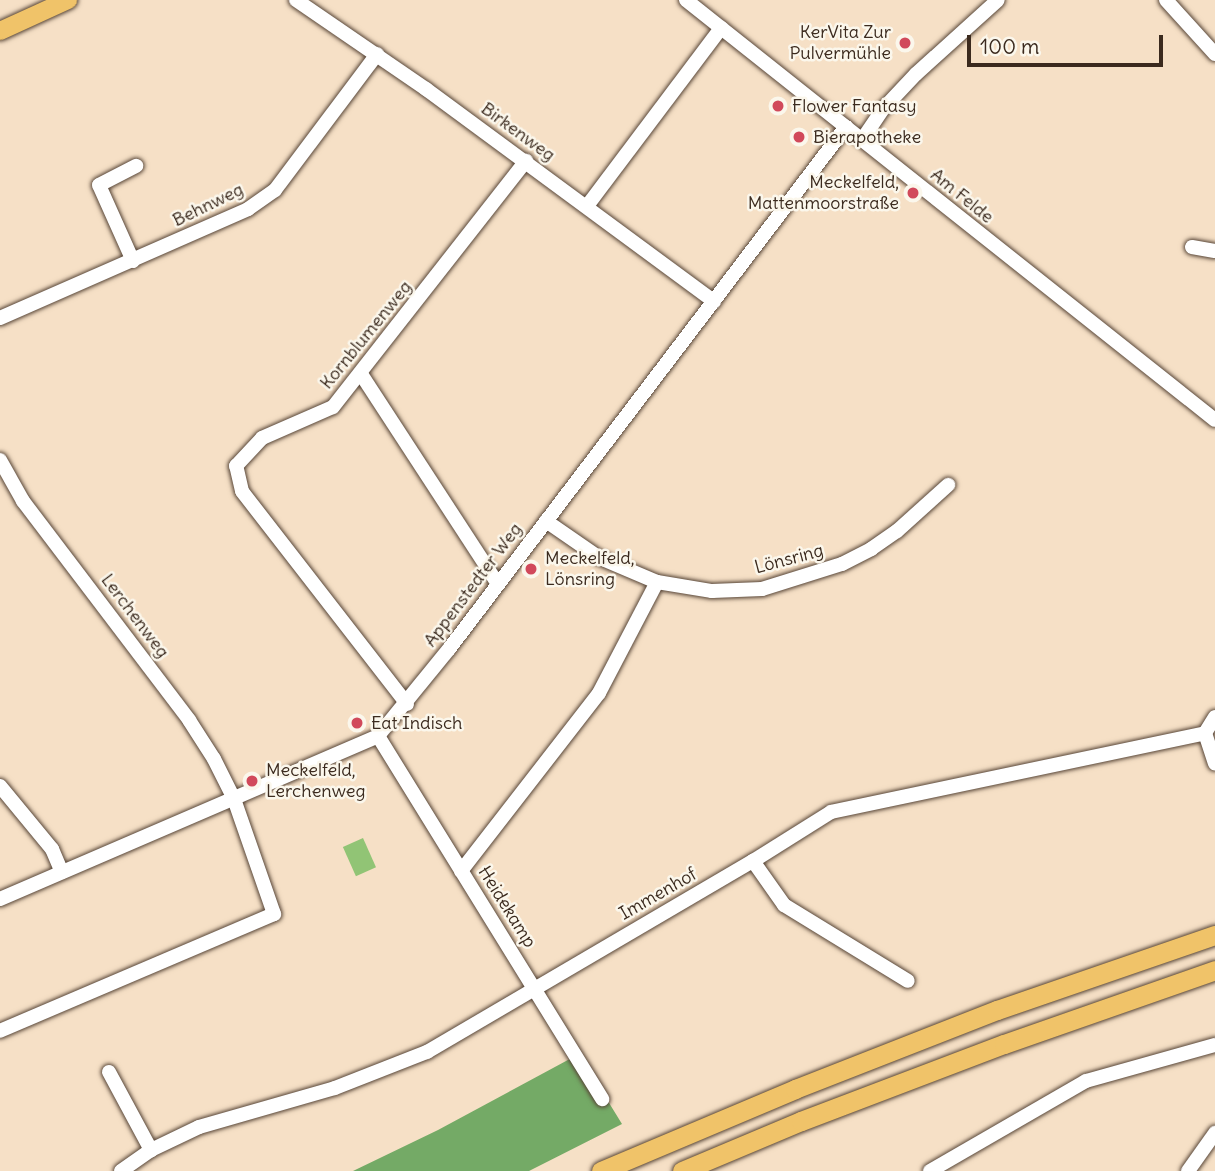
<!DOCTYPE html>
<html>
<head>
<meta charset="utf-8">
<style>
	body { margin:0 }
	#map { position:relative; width:1215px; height:1171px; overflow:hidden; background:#f6e0c6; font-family:Delius,sans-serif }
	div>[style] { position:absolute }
	.green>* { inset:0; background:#91c475; transform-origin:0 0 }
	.forest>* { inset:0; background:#74aa66 }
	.roads { filter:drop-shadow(0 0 2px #574537) drop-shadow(0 0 2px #574537) }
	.minor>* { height:14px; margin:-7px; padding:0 7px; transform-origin:7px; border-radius:7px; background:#fff }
	.major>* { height:18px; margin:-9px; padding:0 9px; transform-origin:9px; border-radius:9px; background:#f0c369 }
	.highway>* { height:19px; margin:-9.5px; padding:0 9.5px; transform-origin:9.5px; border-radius:9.5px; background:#f0c369 }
	.dots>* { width:19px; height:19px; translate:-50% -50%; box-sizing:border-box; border:4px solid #fbf7ec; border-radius:50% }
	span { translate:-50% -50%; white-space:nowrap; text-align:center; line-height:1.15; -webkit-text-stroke:5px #fbf7ec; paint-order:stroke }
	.poi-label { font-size:18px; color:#3b2a1e }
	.right { translate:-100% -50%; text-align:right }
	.left { translate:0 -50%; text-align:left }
	.street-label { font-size:18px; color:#3b2a1e }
	.scale { position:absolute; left:967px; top:35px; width:196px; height:32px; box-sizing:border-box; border:4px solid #3b2a1e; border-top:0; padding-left:9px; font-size:21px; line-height:24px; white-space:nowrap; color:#3b2a1e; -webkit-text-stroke:5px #fbf7ec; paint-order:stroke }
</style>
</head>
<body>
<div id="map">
	<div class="green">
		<i style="left:363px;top:838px;width:32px;height:22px;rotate:66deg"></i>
	</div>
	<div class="forest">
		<i style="clip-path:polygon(579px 1054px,622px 1124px,529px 1171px,353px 1171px,438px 1130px)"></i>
	</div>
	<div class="roads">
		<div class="minor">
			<i style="left:296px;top:0;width:158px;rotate:34.4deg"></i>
			<i style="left:426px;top:89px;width:358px;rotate:36.4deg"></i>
			<i style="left:686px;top:0;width:675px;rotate:38.45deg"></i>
			<i style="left:1166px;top:0;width:73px;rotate:47.8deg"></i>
			<i style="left:862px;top:140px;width:37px;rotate:-56deg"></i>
			<i style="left:883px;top:109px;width:48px;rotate:-46.7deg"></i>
			<i style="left:916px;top:74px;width:110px;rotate:-42.1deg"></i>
			<i style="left:587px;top:206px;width:223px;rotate:-53deg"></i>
			<i style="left:1192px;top:247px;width:23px;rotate:10deg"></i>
			<i style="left:133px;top:261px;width:83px;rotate:-114.1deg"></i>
			<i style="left:99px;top:185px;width:42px;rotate:-27.2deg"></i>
			<i style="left:0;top:318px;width:271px;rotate:-23.7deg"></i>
			<i style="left:248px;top:209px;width:33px;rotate:-35deg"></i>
			<i style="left:275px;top:190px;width:170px;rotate:-53.1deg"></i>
			<i style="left:361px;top:374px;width:249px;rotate:56.9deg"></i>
			<i style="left:0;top:460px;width:47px;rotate:60.7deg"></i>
			<i style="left:23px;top:501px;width:275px;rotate:52.8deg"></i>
			<i style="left:189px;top:720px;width:46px;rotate:57.3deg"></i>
			<i style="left:214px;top:759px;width:45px;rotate:63.4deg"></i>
			<i style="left:234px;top:799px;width:122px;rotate:70.8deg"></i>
			<i style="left:274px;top:914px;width:298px;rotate:156.9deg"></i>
			<i style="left:546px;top:521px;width:63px;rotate:34.7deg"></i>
			<i style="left:598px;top:557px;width:64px;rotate:23deg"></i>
			<i style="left:657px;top:582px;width:56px;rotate:9.3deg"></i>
			<i style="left:712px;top:591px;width:50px;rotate:-2.3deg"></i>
			<i style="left:762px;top:589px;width:84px;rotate:-17.4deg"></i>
			<i style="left:842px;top:564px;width:33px;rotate:-27deg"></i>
			<i style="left:871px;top:549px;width:32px;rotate:-35deg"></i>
			<i style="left:897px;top:531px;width:69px;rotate:-42deg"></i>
			<i style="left:407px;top:704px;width:269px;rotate:-127.8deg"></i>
			<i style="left:242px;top:491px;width:26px;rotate:-103deg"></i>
			<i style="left:236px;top:466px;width:38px;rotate:-47deg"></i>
			<i style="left:262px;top:438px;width:77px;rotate:-23.6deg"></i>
			<i style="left:333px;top:407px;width:313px;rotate:-51.9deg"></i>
			<i style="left:1215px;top:717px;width:19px;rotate:122deg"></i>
			<i style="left:1205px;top:733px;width:32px;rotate:72deg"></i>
			<i style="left:378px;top:736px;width:427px;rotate:58.3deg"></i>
			<i style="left:0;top:786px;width:82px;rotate:50.5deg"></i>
			<i style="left:52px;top:849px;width:25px;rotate:67deg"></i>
			<i style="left:753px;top:861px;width:54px;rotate:54.8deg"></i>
			<i style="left:784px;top:905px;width:145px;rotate:31.5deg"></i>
			<i style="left:461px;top:871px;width:225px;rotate:-52.2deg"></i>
			<i style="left:599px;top:693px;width:125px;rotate:-62.4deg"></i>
			<i style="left:0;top:899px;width:412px;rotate:-23.3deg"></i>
			<i style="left:378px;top:736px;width:112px;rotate:-50.8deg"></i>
			<i style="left:449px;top:649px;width:656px;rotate:-52.75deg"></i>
			<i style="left:109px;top:1072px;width:89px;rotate:61.7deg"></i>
			<i style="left:121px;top:1171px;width:37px;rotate:-35deg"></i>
			<i style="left:151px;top:1150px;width:53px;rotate:-25.6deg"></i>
			<i style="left:199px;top:1127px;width:141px;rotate:-16deg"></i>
			<i style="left:335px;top:1088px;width:99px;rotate:-21.4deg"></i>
			<i style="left:427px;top:1052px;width:378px;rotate:-30.4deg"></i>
			<i style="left:753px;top:861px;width:92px;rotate:-32.1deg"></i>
			<i style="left:831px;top:812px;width:382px;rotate:-11.9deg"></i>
			<i style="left:930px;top:1171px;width:180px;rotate:-30deg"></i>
			<i style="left:1086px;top:1081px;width:134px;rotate:-15.6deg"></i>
			<i style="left:1188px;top:1171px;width:47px;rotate:-54.6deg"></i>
		</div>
		<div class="major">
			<i style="left:0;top:31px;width:75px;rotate:-24.5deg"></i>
		</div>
		<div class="highway">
			<i style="left:601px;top:1171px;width:211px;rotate:-22.9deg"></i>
			<i style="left:795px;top:1089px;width:217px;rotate:-21.4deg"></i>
			<i style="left:997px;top:1010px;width:231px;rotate:-19deg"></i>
			<i style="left:682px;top:1171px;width:129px;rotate:-22.8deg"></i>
			<i style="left:801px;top:1121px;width:217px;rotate:-20.8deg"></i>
			<i style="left:1004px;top:1044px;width:224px;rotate:-19.3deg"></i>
		</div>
	</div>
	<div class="dots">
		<i style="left:905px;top:43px;background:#d1495b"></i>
		<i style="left:778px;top:106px;background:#d1495b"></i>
		<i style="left:799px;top:137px;background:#d1495b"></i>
		<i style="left:913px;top:193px;background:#d1495b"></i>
		<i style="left:531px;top:569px;background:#d1495b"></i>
		<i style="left:357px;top:723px;background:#d1495b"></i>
		<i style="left:252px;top:781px;background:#d1495b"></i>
	</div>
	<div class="poi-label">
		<span class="right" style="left:891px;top:43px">KerVita Zur<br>Pulvermühle</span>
		<span class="left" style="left:792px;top:106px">Flower Fantasy</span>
		<span class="left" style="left:813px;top:137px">Bierapotheke</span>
		<span class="right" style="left:899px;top:193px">Meckelfeld,<br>Mattenmoorstraße</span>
		<span class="left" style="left:545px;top:569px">Meckelfeld,<br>Lönsring</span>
		<span class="left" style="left:371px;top:723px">Eat Indisch</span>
		<span class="left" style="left:266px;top:781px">Meckelfeld,<br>Lerchenweg</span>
	</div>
	<div class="street-label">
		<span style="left:518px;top:132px;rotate:36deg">Birkenweg</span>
		<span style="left:962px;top:196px;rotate:39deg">Am Felde</span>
		<span style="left:208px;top:205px;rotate:-26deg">Behnweg</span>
		<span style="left:366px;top:335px;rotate:-51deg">Kornblumenweg</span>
		<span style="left:789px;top:559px;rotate:-15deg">Lönsring</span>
		<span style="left:473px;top:585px;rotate:-53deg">Appenstedter Weg</span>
		<span style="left:135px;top:616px;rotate:53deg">Lerchenweg</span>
		<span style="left:658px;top:894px;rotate:-30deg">Immenhof</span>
		<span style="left:507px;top:907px;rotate:58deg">Heidekamp</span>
	</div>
	<div class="scale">100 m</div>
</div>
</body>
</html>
